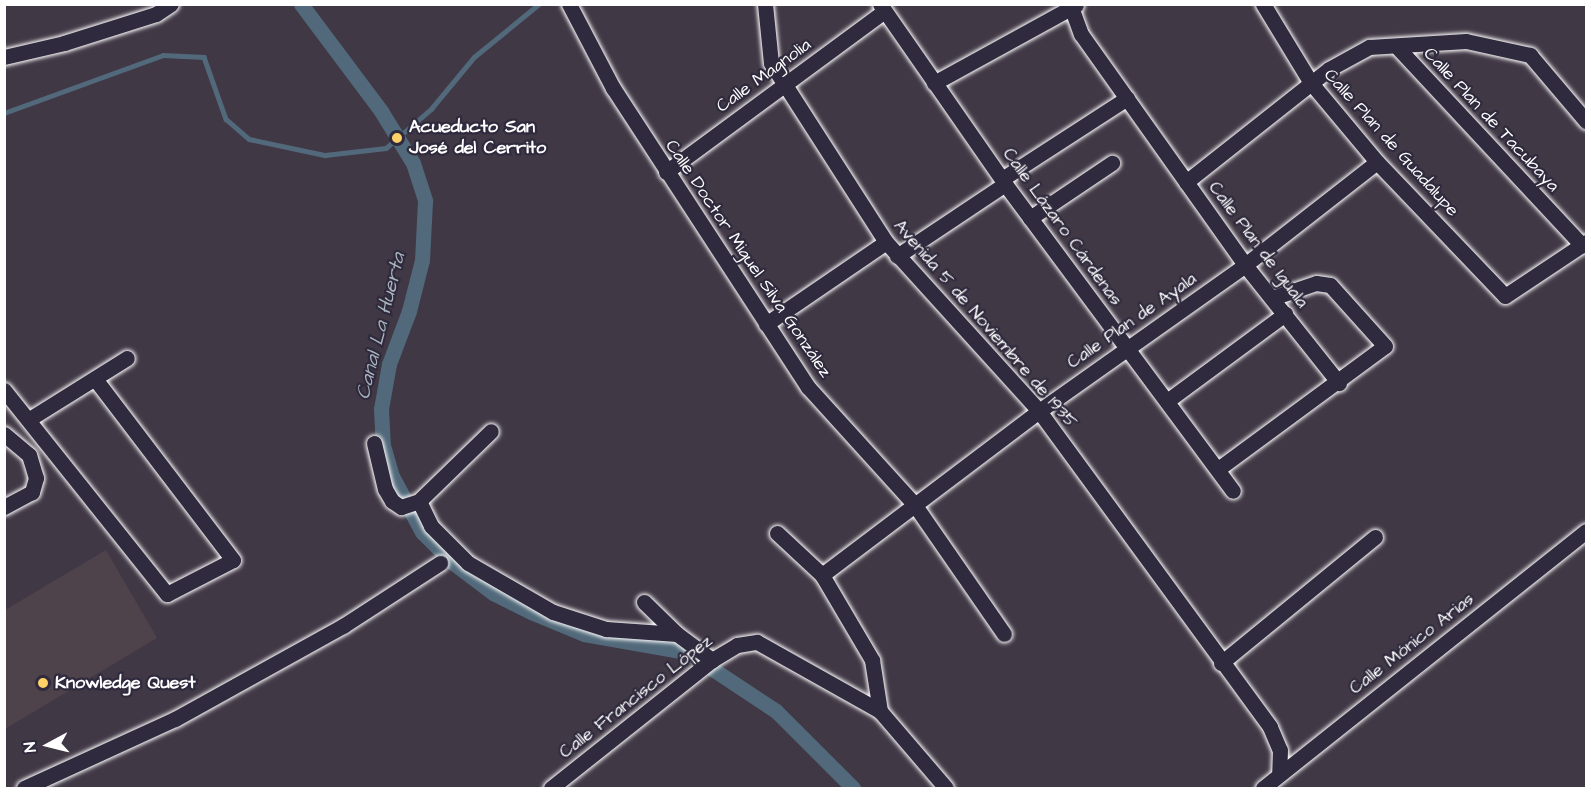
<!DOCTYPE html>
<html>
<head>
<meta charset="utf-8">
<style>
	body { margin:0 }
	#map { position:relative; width:1591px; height:793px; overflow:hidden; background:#413845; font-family:"Architects Daughter",sans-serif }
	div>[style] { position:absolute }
	.built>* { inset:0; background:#4e424b }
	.stream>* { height:4.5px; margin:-2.25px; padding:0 2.25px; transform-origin:2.25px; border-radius:2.25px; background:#51697a }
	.canal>* { height:15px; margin:-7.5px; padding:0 7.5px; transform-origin:7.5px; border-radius:7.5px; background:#51697a }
	.roads { filter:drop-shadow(0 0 2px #fff) drop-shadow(0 0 2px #fff) }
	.minor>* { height:15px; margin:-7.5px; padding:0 7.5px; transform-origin:7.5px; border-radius:7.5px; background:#2f2a3d }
	.dots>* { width:16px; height:16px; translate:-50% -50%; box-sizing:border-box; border:3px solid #2f2a3d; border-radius:50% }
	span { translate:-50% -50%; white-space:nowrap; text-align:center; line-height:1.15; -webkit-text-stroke:4.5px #2f2a3d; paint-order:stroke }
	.street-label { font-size:18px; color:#fff }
	.poi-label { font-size:18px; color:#fff; font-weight:700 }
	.left { translate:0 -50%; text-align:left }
	.water-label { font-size:20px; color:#a8b4bc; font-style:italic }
	.frame { position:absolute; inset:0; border:6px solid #fff; pointer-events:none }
	.north { position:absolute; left:18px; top:715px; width:60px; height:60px; -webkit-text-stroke:4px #2f2a3d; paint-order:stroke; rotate:263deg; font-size:16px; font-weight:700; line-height:24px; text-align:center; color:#fff }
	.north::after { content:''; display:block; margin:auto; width:21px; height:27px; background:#fff; clip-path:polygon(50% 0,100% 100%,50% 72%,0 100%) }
</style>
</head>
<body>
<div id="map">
	<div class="built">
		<i style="clip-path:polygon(106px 550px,157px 638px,5px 729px,5px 610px)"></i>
	</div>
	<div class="stream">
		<i style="left:4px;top:113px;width:169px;rotate:-20deg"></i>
		<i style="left:163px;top:55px;width:41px;rotate:2.8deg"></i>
		<i style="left:204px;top:57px;width:66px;rotate:70.5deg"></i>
		<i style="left:226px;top:119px;width:30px;rotate:41deg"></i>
		<i style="left:249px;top:139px;width:78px;rotate:11.9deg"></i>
		<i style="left:325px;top:155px;width:61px;rotate:-6.5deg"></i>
		<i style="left:386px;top:148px;width:60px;rotate:-40.9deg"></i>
		<i style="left:431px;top:109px;width:67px;rotate:-50.4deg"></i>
		<i style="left:474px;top:57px;width:84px;rotate:-39.2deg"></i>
	</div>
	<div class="canal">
		<i style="left:301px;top:4px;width:134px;rotate:53.2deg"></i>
		<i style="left:381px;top:111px;width:61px;rotate:58.4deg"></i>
		<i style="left:413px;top:163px;width:40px;rotate:72deg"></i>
		<i style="left:425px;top:201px;width:59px;rotate:92.9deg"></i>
		<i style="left:422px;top:260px;width:53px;rotate:104.3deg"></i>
		<i style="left:409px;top:311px;width:57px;rotate:110.7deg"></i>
		<i style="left:389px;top:364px;width:46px;rotate:100.1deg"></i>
		<i style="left:381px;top:409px;width:36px;rotate:87deg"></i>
		<i style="left:383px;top:445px;width:32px;rotate:74deg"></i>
		<i style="left:392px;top:476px;width:64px;rotate:61.8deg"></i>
		<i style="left:422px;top:532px;width:42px;rotate:45deg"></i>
		<i style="left:452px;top:562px;width:51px;rotate:37.1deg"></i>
		<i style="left:493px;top:593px;width:42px;rotate:26.6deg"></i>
		<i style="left:531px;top:612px;width:57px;rotate:22.5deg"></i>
		<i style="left:584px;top:634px;width:104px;rotate:10deg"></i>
		<i style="left:686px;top:652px;width:19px;rotate:32deg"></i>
		<i style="left:702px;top:662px;width:89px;rotate:33.5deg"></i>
		<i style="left:776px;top:711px;width:109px;rotate:45deg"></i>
	</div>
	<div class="roads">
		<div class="minor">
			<i style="left:569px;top:4px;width:95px;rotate:62.4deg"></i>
			<i style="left:613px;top:88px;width:357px;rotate:56.9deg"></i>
			<i style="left:808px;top:387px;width:158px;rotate:47.8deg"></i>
			<i style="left:914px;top:504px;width:158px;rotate:55.3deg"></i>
			<i style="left:765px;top:4px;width:59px;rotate:84.2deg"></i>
			<i style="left:771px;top:63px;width:213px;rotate:57.3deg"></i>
			<i style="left:886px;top:242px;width:228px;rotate:47.8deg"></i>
			<i style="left:1039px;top:411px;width:391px;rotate:53.8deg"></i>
			<i style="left:1270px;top:727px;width:25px;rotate:67deg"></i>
			<i style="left:1280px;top:750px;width:24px;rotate:92deg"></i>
			<i style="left:880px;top:4px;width:219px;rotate:55.2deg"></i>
			<i style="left:1005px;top:184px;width:382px;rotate:53.4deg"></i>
			<i style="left:1070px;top:4px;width:32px;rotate:70deg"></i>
			<i style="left:1081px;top:34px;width:283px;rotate:54.6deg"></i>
			<i style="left:1245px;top:265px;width:151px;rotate:51.5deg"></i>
			<i style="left:1263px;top:4px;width:92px;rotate:58.7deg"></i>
			<i style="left:1311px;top:83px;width:103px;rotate:50.1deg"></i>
			<i style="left:1377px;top:162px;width:185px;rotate:46.3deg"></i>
			<i style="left:1505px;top:296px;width:97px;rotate:-33.7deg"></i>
			<i style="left:1398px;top:48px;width:270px;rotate:47deg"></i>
			<i style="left:4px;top:57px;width:62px;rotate:-13.1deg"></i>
			<i style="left:64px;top:43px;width:96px;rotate:-17.5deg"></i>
			<i style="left:156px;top:14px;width:18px;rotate:-34deg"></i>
			<i style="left:934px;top:83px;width:162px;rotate:-28.8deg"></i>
			<i style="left:666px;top:172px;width:271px;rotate:-36.4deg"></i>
			<i style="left:1002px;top:179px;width:149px;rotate:-32.9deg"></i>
			<i style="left:1186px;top:182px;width:182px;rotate:-38.3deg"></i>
			<i style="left:1329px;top:69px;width:46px;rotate:-28.8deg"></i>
			<i style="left:1369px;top:47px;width:97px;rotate:-3.5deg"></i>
			<i style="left:1466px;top:41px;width:66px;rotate:12.3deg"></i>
			<i style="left:1530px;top:55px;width:87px;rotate:49.7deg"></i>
			<i style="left:1030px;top:218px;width:99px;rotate:-33.9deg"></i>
			<i style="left:897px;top:256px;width:130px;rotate:-33.7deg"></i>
			<i style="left:766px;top:324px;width:145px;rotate:-34.3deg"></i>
			<i style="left:4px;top:390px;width:261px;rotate:51.4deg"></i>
			<i style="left:167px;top:594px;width:74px;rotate:-27.3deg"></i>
			<i style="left:233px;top:560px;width:228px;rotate:-127.3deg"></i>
			<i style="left:1167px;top:401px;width:147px;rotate:-36.4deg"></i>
			<i style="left:31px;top:418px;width:113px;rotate:-32deg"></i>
			<i style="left:4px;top:434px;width:33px;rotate:40deg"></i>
			<i style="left:29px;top:455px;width:24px;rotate:73deg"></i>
			<i style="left:36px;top:478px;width:15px;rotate:106deg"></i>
			<i style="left:32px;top:492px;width:32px;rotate:152deg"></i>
			<i style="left:374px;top:443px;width:47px;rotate:76.6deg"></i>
			<i style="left:385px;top:489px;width:14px;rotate:60deg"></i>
			<i style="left:392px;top:501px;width:11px;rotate:34deg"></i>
			<i style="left:401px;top:507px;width:19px;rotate:-18deg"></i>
			<i style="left:419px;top:501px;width:100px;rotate:-44.2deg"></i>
			<i style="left:1218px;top:469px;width:207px;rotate:-36.4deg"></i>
			<i style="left:1385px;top:346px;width:82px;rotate:-132deg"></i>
			<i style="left:1330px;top:285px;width:14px;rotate:-172deg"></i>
			<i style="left:1316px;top:283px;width:46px;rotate:161.2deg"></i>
			<i style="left:419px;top:501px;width:28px;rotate:64deg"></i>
			<i style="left:431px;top:526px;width:52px;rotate:45deg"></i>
			<i style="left:468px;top:563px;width:98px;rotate:30deg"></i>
			<i style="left:553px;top:612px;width:56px;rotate:17.8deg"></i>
			<i style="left:606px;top:629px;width:71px;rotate:4deg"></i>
			<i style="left:677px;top:634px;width:44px;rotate:36.6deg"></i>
			<i style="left:777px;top:533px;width:62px;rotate:43deg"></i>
			<i style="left:822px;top:575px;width:99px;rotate:59.5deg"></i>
			<i style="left:872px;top:660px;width:52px;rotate:81.1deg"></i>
			<i style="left:822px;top:575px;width:272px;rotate:-37.1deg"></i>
			<i style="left:1039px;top:411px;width:252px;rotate:-35.3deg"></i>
			<i style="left:1245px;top:265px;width:167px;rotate:-38deg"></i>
			<i style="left:644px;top:602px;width:46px;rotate:44.1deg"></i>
			<i style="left:1221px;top:663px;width:199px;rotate:-39.3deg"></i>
			<i style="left:24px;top:788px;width:166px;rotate:-24.6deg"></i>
			<i style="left:175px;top:719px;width:192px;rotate:-29deg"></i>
			<i style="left:343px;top:626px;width:116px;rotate:-33deg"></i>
			<i style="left:551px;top:788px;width:206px;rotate:-38.5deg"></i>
			<i style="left:712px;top:660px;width:29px;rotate:-31deg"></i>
			<i style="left:737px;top:645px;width:20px;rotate:-9deg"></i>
			<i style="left:757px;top:642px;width:141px;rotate:29.3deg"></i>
			<i style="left:880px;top:711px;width:101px;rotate:49.4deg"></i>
			<i style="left:1263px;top:788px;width:413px;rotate:-38.5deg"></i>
		</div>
	</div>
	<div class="dots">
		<i style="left:397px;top:138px;background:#ffd166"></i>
		<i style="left:43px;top:683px;background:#ffd166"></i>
	</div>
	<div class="street-label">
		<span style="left:764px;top:76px;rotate:-36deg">Calle Magnolia</span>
		<span style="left:1491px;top:120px;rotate:47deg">Calle Plan de Tacubaya</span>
		<span style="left:1391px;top:143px;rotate:48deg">Calle Plan de Guadalupe</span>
		<span style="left:1062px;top:227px;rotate:54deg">Calle Lázaro Cárdenas</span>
		<span style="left:1258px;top:245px;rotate:53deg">Calle Plan de Iguala</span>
		<span style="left:748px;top:259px;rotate:56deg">Calle Doctor Miguel Silva González</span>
		<span style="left:1132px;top:321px;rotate:-35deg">Calle Plan de Ayala</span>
		<span style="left:985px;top:324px;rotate:49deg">Avenida 5 de Noviembre de 1935</span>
		<span style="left:1412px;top:644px;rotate:-38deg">Calle Mónico Arias</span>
		<span style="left:636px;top:697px;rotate:-38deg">Calle Francisco López</span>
	</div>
	<div class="poi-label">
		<span class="left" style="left:409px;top:138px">Acueducto San<br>José del Cerrito</span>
		<span class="left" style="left:55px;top:683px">Knowledge Quest</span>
	</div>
	<div class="water-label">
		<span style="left:381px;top:326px;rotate:-76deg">Canal La Huerta</span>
	</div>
	<div class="frame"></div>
	<div class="north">N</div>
</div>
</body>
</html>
